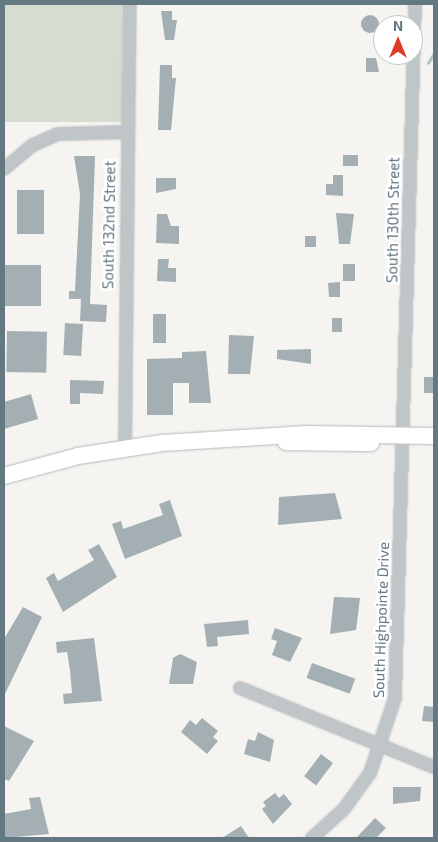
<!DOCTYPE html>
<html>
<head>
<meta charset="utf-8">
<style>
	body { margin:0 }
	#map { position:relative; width:438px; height:842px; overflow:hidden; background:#f5f4f1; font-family:"Exo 2",sans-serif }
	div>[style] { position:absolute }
	.green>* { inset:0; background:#d7dcd2; transform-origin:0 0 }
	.stream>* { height:2.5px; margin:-1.25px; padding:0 1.25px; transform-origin:1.25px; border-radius:1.25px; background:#b6c4c6 }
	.building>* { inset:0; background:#a4afb3; transform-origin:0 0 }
	.round { border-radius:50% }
	.roads { filter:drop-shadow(0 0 1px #b3b8bb) drop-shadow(0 0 1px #b3b8bb) }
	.minor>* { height:12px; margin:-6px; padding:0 6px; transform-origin:6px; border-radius:6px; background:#c0c5c7 }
	.major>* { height:16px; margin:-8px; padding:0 8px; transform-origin:8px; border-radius:8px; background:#fff }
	span { translate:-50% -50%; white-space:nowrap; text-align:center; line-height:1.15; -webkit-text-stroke:5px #fff; paint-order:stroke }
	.street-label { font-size:15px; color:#647882 }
	.frame { position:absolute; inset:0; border:5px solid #647882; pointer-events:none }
	.north { position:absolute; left:373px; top:15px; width:50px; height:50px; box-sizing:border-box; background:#fff; border:1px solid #c1c9cd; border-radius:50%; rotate:0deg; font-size:14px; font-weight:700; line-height:20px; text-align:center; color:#647882 }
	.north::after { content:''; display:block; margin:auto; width:18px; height:22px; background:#de3c27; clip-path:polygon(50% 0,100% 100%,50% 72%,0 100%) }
</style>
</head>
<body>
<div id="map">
	<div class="green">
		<i style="left:4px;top:4px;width:118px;height:118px"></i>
	</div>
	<div class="stream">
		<i style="left:428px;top:63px;width:12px;rotate:-59deg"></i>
	</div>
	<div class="building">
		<i style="clip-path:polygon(161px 11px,172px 11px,172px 20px,177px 20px,174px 40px,165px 40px)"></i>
		<i class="round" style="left:361px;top:15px;width:18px;height:18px"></i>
		<i style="clip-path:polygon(366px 58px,376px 58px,379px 72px,366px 72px)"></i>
		<i style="clip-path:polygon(160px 65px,172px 65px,172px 78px,176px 78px,171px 130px,158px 130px)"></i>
		<i style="left:358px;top:155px;width:11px;height:15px;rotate:90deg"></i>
		<i style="clip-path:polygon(74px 156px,95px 156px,90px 304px,107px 305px,106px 322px,80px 321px,81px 299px,69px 299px,69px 291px,75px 291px,80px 194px)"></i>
		<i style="clip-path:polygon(333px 175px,343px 175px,343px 196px,326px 195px,326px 184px,333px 184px)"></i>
		<i style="clip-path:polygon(156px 178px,176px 178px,176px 189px,156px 193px)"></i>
		<i style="left:17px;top:190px;width:27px;height:44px"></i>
		<i style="clip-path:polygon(336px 213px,354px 214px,350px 244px,339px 244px)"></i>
		<i style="clip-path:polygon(157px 214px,167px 214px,171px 226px,179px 226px,179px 244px,156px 243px)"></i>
		<i style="left:305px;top:236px;width:11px;height:11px"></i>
		<i style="clip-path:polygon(158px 259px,169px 259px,168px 268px,176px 268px,176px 282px,157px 281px)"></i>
		<i style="left:343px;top:264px;width:12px;height:17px"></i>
		<i style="left:4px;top:265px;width:37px;height:41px"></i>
		<i style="clip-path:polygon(340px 282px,340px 297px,329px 297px,328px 283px)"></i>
		<i style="left:153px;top:314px;width:13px;height:29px"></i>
		<i style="left:332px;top:318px;width:10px;height:14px"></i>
		<i style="left:65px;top:323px;width:18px;height:32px;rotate:3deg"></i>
		<i style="left:7px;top:331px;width:40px;height:41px;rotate:1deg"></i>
		<i style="clip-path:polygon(229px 335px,254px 336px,250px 374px,228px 374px)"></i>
		<i style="clip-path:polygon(311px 349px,311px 364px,277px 359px,277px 350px)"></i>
		<i style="clip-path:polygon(206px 351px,211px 403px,189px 403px,189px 383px,173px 383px,173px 415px,147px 415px,147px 359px,182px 358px,182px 352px)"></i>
		<i style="left:424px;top:377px;width:10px;height:16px"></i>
		<i style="clip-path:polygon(70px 380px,104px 381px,103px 394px,80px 393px,80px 404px,70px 404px)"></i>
		<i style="clip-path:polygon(31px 394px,38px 419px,4px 429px,4px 402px)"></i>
		<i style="clip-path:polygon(335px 493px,342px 519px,278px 525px,279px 497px)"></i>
		<i style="clip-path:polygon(170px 500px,182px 536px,125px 559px,112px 524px,121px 521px,123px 529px,163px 515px,159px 504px)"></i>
		<i style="clip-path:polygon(99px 544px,117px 577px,63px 612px,46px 578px,54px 573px,58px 581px,94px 560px,88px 550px)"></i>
		<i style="clip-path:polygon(334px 597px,360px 598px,356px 630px,330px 634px)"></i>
		<i style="clip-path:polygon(23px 607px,42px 617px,4px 696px,4px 639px)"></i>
		<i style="clip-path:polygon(248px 620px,249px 634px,217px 637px,218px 646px,207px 647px,204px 624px)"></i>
		<i style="clip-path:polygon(275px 628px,302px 638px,290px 662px,272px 655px,277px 641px,271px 639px)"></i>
		<i style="clip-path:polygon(94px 638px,102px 701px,64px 704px,63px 694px,72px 693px,70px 670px,67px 652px,57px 653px,56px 642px)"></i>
		<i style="clip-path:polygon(180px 654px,197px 662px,193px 684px,169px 684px,173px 658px)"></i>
		<i style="left:312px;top:663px;width:46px;height:16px;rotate:20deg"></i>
		<i style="clip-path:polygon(424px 706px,434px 707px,434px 722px,422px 721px)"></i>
		<i style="clip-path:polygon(202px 718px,218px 731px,213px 737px,218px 741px,207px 754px,181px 732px,190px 720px,196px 725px)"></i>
		<i style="clip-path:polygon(4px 726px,34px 741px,9px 781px,4px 779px)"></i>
		<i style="clip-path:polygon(258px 732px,274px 740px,270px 762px,244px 754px,248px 739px,255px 741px)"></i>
		<i style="left:321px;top:754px;width:15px;height:28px;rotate:37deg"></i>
		<i style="clip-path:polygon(393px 787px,421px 787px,420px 801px,393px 804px)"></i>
		<i style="clip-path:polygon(275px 793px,279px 798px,284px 794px,292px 804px,273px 824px,262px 809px,266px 806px,263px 802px)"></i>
		<i style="clip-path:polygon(40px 797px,49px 834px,4px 838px,4px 814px,31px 809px,29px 798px)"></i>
		<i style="clip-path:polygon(375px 818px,386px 828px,376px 838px,356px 838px)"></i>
		<i style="clip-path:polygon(241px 826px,249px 838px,222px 838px)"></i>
	</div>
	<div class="roads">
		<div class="minor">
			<i style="left:4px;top:169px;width:38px;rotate:-40deg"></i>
			<i style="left:33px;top:145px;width:27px;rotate:-24deg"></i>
			<i style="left:58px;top:134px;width:69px;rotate:-1.7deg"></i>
			<i style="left:125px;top:447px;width:443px;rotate:-89.4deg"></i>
			<i style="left:240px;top:688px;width:209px;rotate:22.2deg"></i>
			<i style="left:312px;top:838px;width:43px;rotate:-42.2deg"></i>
			<i style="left:344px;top:809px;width:44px;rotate:-54.2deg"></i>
			<i style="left:370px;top:773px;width:79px;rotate:-71.6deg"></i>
			<i style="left:395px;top:698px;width:694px;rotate:-88.35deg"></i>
		</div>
		<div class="major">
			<i style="left:286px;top:442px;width:85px;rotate:0.7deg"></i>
			<i style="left:4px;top:476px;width:77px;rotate:-15.1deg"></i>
			<i style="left:78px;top:456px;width:85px;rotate:-8.8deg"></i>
			<i style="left:162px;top:443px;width:145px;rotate:-3.6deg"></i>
			<i style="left:307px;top:434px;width:127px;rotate:0.9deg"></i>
		</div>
	</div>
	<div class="street-label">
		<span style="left:393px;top:220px;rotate:-89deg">South 130th Street</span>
		<span style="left:109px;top:225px;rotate:-89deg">South 132nd Street</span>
		<span style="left:381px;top:620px;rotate:-88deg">South Highpointe Drive</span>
	</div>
	<div class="frame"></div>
	<div class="north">N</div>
</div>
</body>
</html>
